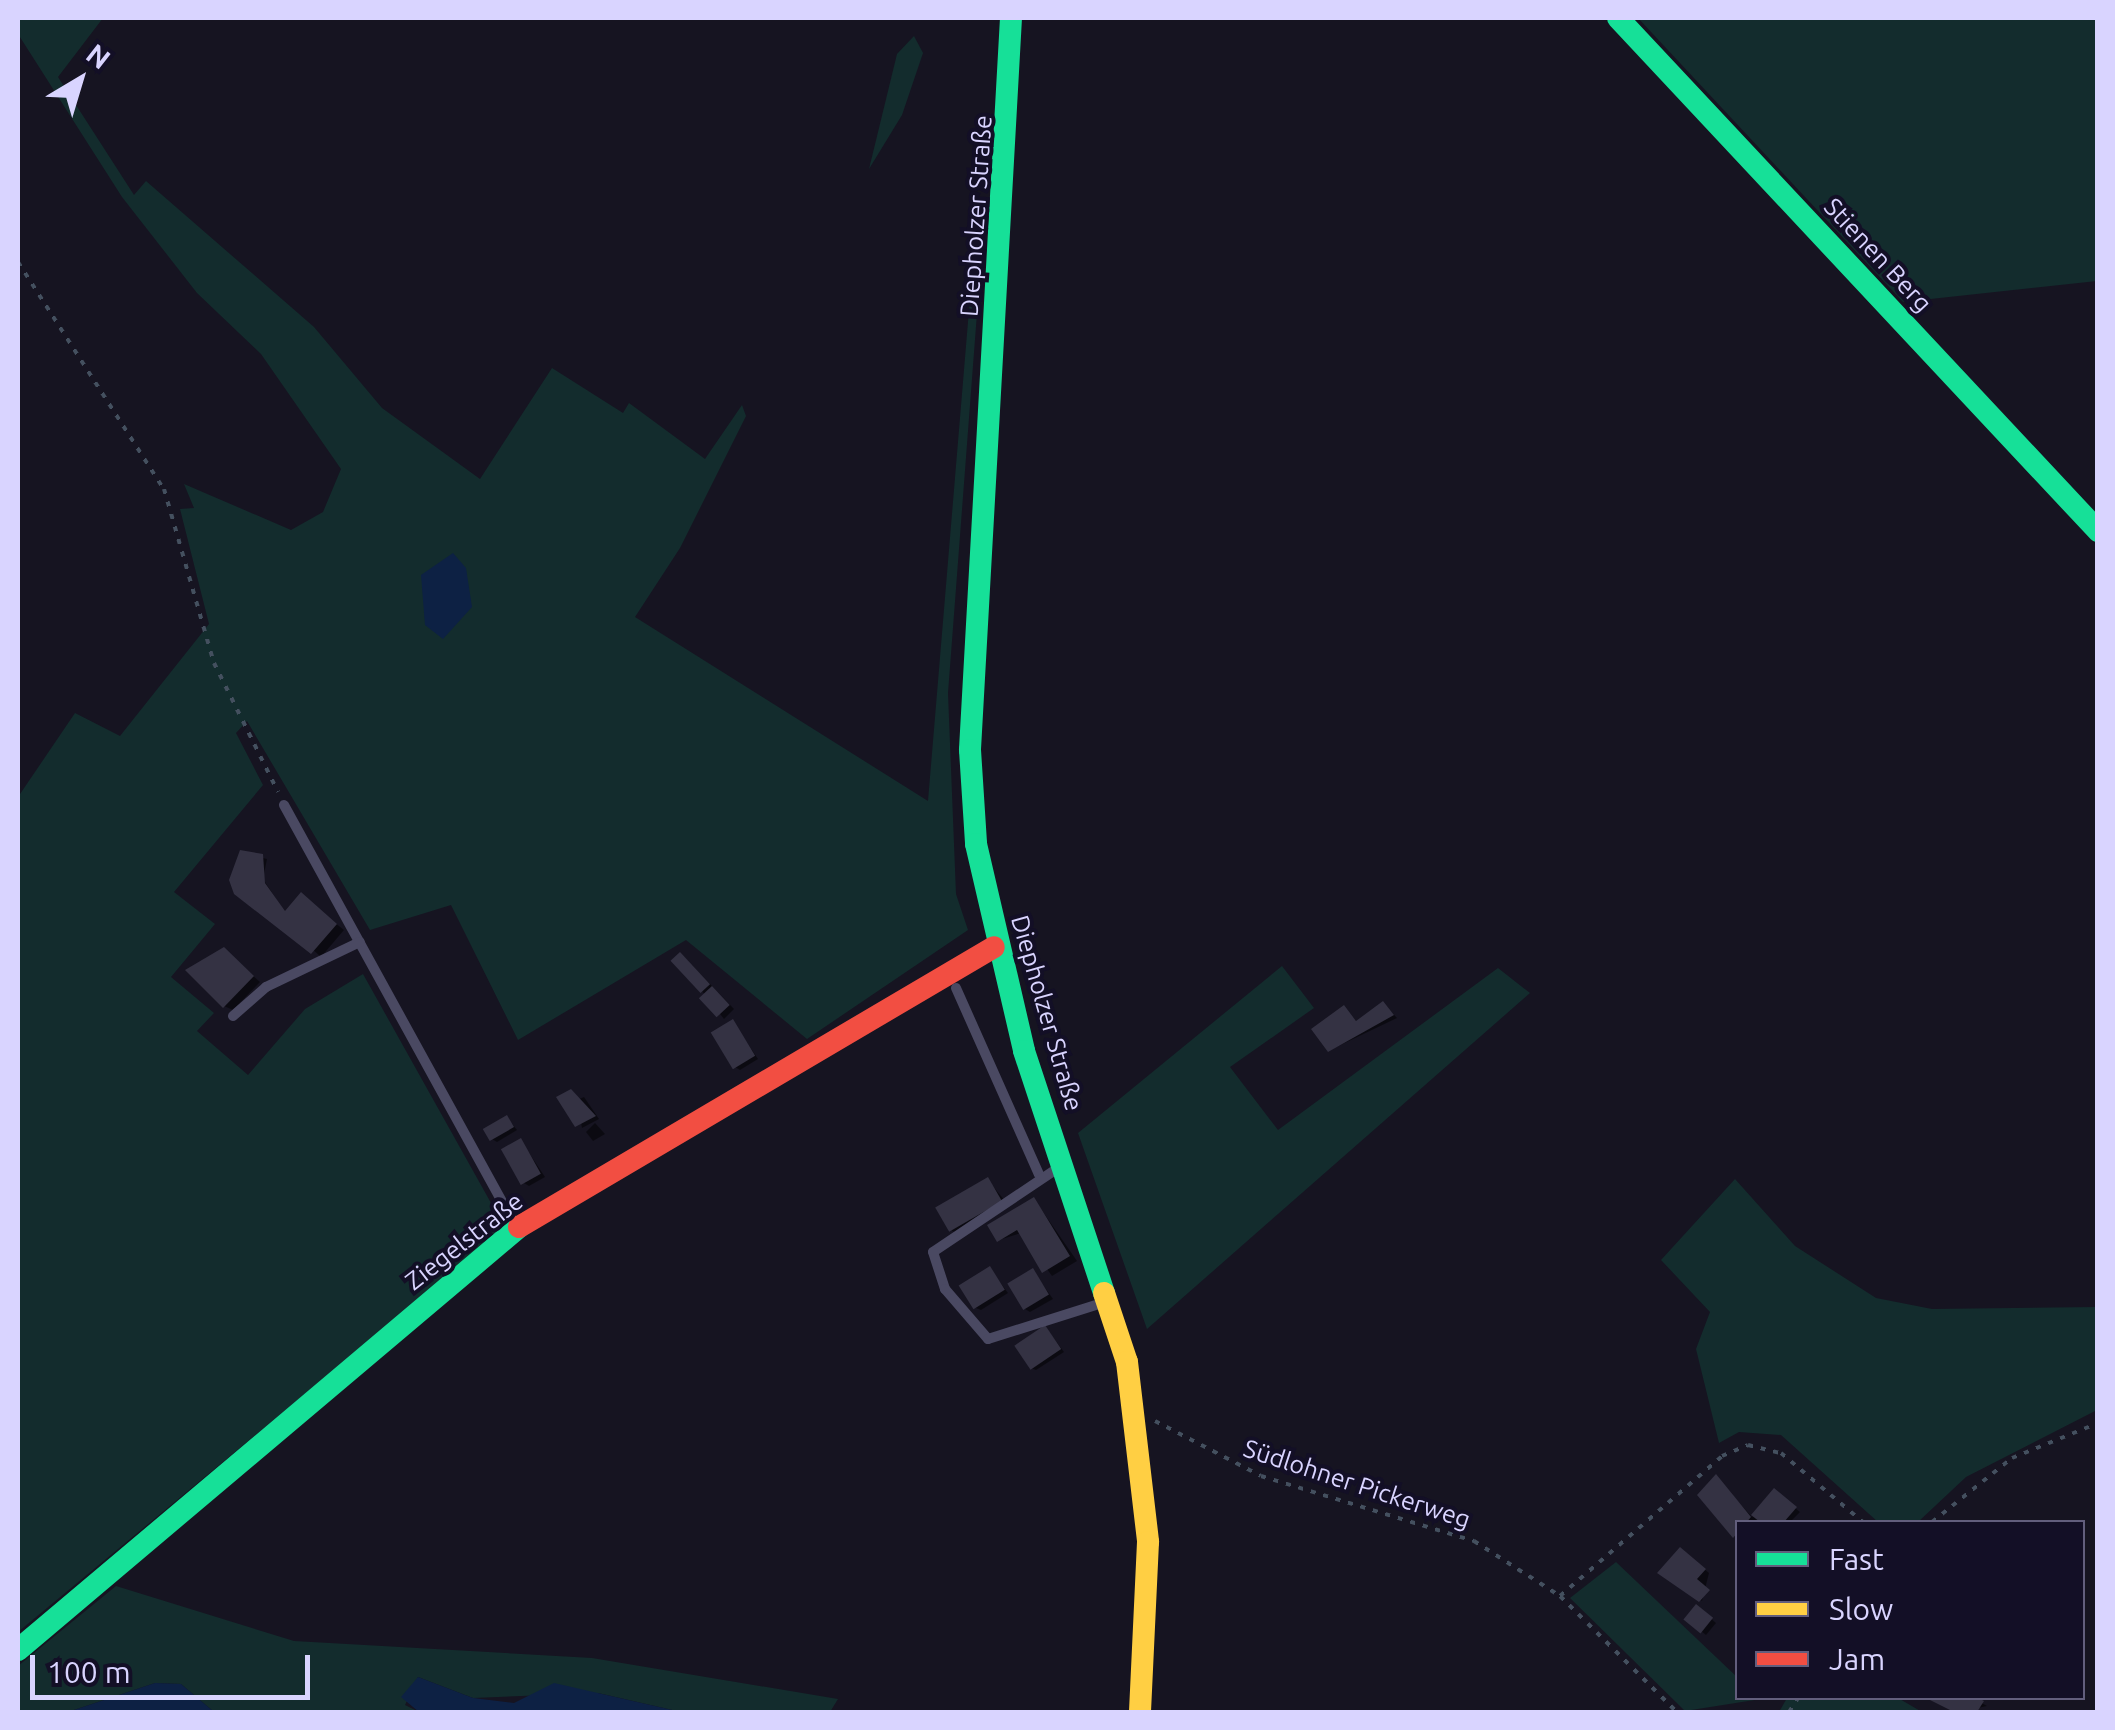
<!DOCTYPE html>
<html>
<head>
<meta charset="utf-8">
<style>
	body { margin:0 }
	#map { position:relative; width:2115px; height:1730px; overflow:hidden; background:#161421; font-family:Ubuntu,sans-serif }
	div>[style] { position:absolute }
	.green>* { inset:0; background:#132c2d }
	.water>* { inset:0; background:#0d2144 }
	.shadow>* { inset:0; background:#0007 }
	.building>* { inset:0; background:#343243; transform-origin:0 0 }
	.path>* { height:4px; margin-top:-2px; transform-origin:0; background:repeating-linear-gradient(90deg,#44505f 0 5px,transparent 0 13px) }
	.lane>* { height:10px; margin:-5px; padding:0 5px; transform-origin:5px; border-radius:5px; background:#4a4962 }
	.fast>* { height:22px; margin:-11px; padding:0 11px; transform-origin:11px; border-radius:11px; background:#16e098 }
	.slow>* { height:22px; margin:-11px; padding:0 11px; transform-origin:11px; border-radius:11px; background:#ffcf43 }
	.jam>* { height:22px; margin:-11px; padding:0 11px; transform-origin:11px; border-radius:11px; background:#f24e42 }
	span { translate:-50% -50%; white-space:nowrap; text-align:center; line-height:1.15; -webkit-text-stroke:8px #130f26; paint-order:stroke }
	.street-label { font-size:25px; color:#d9d4ff }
	.frame { position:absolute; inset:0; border:20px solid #d9d4ff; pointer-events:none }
	.legend { position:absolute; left:1735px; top:1520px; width:350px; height:180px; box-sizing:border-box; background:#130f26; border:2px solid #625e7d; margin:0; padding:12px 18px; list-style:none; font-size:30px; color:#d9d4ff }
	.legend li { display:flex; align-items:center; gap:20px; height:50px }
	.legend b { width:50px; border:2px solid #625e7d }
	.north { position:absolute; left:30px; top:30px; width:100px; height:100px; -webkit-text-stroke:8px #130f26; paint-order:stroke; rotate:38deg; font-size:28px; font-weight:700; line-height:40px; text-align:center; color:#d9d4ff }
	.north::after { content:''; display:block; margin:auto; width:35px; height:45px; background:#d9d4ff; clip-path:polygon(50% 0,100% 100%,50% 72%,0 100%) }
	.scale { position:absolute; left:30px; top:1655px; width:280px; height:45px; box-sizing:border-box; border:5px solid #d9d4ff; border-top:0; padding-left:12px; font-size:30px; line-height:35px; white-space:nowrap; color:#d9d4ff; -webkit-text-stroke:8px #130f26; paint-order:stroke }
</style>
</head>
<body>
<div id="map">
	<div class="green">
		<i style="clip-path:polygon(18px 18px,103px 18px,58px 77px,134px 195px,146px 181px,314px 327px,382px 408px,480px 479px,552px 368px,623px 413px,629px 403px,705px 459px,742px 405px,746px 416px,680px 548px,635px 617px,928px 801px,971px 286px,979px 287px,948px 693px,956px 894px,968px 930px,807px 1039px,686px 940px,518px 1040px,451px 905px,370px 930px,247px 721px,236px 733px,263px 785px,174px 892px,215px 924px,171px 977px,214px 1013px,197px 1031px,248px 1075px,305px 1009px,363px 974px,505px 1228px,18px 1632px,18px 797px,75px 713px,120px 736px,209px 624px,180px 509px,194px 508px,184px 484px,291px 530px,323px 512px,341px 469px,261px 354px,197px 293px,122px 197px,18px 34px)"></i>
		<i style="clip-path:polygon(1638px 18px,2097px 18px,2097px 281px,1903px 302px)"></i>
		<i style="clip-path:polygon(914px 36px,923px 53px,902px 115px,869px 169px,897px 54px)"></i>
		<i style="clip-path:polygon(1282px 966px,1314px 1008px,1230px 1067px,1278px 1130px,1498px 968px,1530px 993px,1147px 1329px,1078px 1133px)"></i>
		<i style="clip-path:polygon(1735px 1179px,1795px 1246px,1876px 1298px,1932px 1309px,2097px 1307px,2097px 1410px,1966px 1477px,1918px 1522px,1878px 1522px,1781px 1435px,1739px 1432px,1719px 1443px,1696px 1349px,1710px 1312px,1661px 1260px)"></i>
		<i style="clip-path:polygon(1616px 1562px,1737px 1677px,1738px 1698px,1761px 1699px,1685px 1711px,1570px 1598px)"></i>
		<i style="clip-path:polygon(116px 1586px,294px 1641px,592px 1658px,838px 1699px,830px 1712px,681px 1712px,598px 1693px,473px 1698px,418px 1677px,405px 1705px,419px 1712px,214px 1712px,181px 1684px,155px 1683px,68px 1712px,18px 1712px,18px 1666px)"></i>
		<i style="clip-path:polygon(1787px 1698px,1898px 1698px,1922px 1712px,1779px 1712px)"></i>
	</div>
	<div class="water">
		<i style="clip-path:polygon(453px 553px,466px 568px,472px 607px,443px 639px,425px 625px,421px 575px)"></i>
		<i style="clip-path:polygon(418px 1677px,473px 1698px,514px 1703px,554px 1683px,681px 1712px,419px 1712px,401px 1697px)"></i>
		<i style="clip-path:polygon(155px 1683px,181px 1684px,214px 1712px,68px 1712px)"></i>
	</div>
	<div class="shadow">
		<i style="clip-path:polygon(243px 853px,267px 859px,263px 879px,286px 914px,301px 896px,344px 930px,321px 957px,249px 892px,236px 892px)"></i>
		<i style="clip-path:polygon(224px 950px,260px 982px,233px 1010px,224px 1006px)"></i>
		<i style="clip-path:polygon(685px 958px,734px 1009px,724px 1019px,702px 991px)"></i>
		<i style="clip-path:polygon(1384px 1004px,1397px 1018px,1330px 1050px,1344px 1008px,1358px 1023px)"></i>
		<i style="clip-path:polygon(733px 1022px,758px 1059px,740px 1070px,735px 1067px)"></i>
		<i style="clip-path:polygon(584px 1097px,599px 1119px,582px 1128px,577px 1100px)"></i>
		<i style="clip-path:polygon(507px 1118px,517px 1130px,497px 1142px,492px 1139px)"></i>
		<i style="clip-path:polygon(595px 1123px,605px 1134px,593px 1141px,586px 1132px)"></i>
		<i style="clip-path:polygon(521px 1141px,545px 1177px,529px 1186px,524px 1183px)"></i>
		<i style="clip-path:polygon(988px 1180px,1009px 1206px,960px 1235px,951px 1230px)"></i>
		<i style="clip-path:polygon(1034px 1199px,1077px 1261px,1052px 1276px,1021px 1233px,999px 1240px)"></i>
		<i style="clip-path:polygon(990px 1269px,1008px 1293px,981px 1310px,976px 1308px)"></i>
		<i style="clip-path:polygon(1033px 1271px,1053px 1299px,1030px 1312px,1025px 1309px)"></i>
		<i style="clip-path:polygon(1046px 1328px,1064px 1352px,1036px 1370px,1031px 1368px)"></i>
		<i style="clip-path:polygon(1716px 1477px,1752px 1517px,1774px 1491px,1800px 1512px,1790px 1522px,1738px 1522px,1738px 1538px,1701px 1495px)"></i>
		<i style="clip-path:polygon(1685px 1553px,1709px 1573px,1702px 1601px,1661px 1573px)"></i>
		<i style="clip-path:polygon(1701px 1610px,1716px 1623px,1706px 1635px,1686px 1619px)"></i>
		<i style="clip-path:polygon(1934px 1698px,1973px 1698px,1987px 1706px,1958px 1712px)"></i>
	</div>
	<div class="building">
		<i style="clip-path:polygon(240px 850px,263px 854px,265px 883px,285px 911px,301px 892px,337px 924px,311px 954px,234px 894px,229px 880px)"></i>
		<i style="clip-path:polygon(224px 947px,254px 976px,223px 1008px,185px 970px)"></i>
		<i style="left:680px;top:952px;width:44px;height:13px;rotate:47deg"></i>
		<i style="left:712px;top:986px;width:26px;height:18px;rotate:47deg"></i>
		<i style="clip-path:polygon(1383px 1001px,1394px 1015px,1328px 1052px,1311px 1029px,1344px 1005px,1356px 1021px)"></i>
		<i style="left:733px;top:1019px;width:43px;height:26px;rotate:59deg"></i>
		<i style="clip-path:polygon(571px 1089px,596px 1116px,575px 1127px,556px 1097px)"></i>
		<i style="left:507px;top:1115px;width:14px;height:28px;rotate:60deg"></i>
		<i style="left:521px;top:1138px;width:41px;height:23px;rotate:61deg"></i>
		<i style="left:988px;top:1177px;width:28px;height:61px;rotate:60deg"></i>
		<i style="clip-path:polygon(1034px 1197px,1070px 1256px,1042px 1273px,1017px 1230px,997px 1242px,987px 1225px)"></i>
		<i style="left:990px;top:1266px;width:28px;height:37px;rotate:58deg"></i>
		<i style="left:1033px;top:1268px;width:31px;height:30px;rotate:59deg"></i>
		<i style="left:1045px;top:1325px;width:29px;height:37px;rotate:56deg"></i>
		<i style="clip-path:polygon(1716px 1474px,1751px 1517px,1733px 1538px,1697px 1495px)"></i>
		<i style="clip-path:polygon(1774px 1488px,1797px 1507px,1784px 1522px,1760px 1522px,1751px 1515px)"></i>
		<i style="clip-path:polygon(1680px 1547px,1706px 1569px,1697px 1579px,1710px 1590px,1699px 1602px,1657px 1573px)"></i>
		<i style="left:1696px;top:1604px;width:22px;height:20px;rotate:39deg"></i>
		<i style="clip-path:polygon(1926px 1698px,1978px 1698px,1984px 1701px,1977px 1712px,1954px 1712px)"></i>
	</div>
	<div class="path">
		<i style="left:18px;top:262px;width:270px;rotate:57.3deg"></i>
		<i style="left:164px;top:489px;width:181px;rotate:74deg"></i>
		<i style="left:214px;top:663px;width:144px;rotate:63.6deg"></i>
		<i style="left:1155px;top:1421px;width:119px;rotate:27.4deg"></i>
		<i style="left:1261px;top:1476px;width:223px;rotate:17deg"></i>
		<i style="left:1474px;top:1541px;width:102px;rotate:32.6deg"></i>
		<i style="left:1560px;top:1596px;width:165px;rotate:44.8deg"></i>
		<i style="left:1932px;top:1522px;width:102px;rotate:-38.7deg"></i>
		<i style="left:2012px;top:1458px;width:93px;rotate:-22.1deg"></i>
		<i style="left:1560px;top:1596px;width:214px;rotate:-40.8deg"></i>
		<i style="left:1722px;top:1456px;width:28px;rotate:-23deg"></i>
		<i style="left:1748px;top:1445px;width:34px;rotate:14deg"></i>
		<i style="left:1781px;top:1453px;width:107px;rotate:40.1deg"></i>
		<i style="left:1789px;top:1712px;width:17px;rotate:-57deg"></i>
	</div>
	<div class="lane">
		<i style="left:284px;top:805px;width:483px;rotate:61.2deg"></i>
		<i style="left:956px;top:988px;width:204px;rotate:66deg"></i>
		<i style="left:233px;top:1016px;width:44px;rotate:-41.3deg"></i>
		<i style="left:266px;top:987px;width:104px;rotate:-25.6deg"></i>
		<i style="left:1061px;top:1166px;width:154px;rotate:146.1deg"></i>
		<i style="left:933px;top:1252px;width:39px;rotate:72deg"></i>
		<i style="left:945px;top:1289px;width:66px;rotate:49.3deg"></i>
		<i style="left:988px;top:1339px;width:123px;rotate:-17.5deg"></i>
	</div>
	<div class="fast">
		<i style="left:1011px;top:18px;width:733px;rotate:93.21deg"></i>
		<i style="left:970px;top:750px;width:94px;rotate:86.3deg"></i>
		<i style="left:976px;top:844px;width:212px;rotate:76.9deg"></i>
		<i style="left:1024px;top:1051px;width:255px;rotate:71.7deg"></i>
		<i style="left:1618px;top:18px;width:703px;rotate:46.9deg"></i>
		<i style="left:18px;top:1650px;width:656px;rotate:-40.17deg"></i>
	</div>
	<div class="slow">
		<i style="left:1104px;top:1293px;width:73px;rotate:71.6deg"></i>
		<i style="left:1127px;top:1362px;width:181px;rotate:83.3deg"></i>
		<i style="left:1148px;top:1542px;width:170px;rotate:92.7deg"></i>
	</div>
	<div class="jam">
		<i style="left:519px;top:1227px;width:551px;rotate:-30.52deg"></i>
	</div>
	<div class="street-label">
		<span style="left:976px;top:216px;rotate:-86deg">Diepholzer Straße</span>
		<span style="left:1878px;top:255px;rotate:47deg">Stienen Berg</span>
		<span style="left:1047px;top:1013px;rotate:74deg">Diepholzer Straße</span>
		<span style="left:464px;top:1241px;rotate:-38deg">Ziegelstraße</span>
		<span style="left:1357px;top:1484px;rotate:18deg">Südlohner Pickerweg</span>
	</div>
	<div class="frame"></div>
	<ul class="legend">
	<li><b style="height:12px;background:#16e098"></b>Fast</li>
	<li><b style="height:12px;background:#ffcf43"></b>Slow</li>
	<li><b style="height:12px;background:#f24e42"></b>Jam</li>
	</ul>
	<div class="north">N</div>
	<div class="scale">100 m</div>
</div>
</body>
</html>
